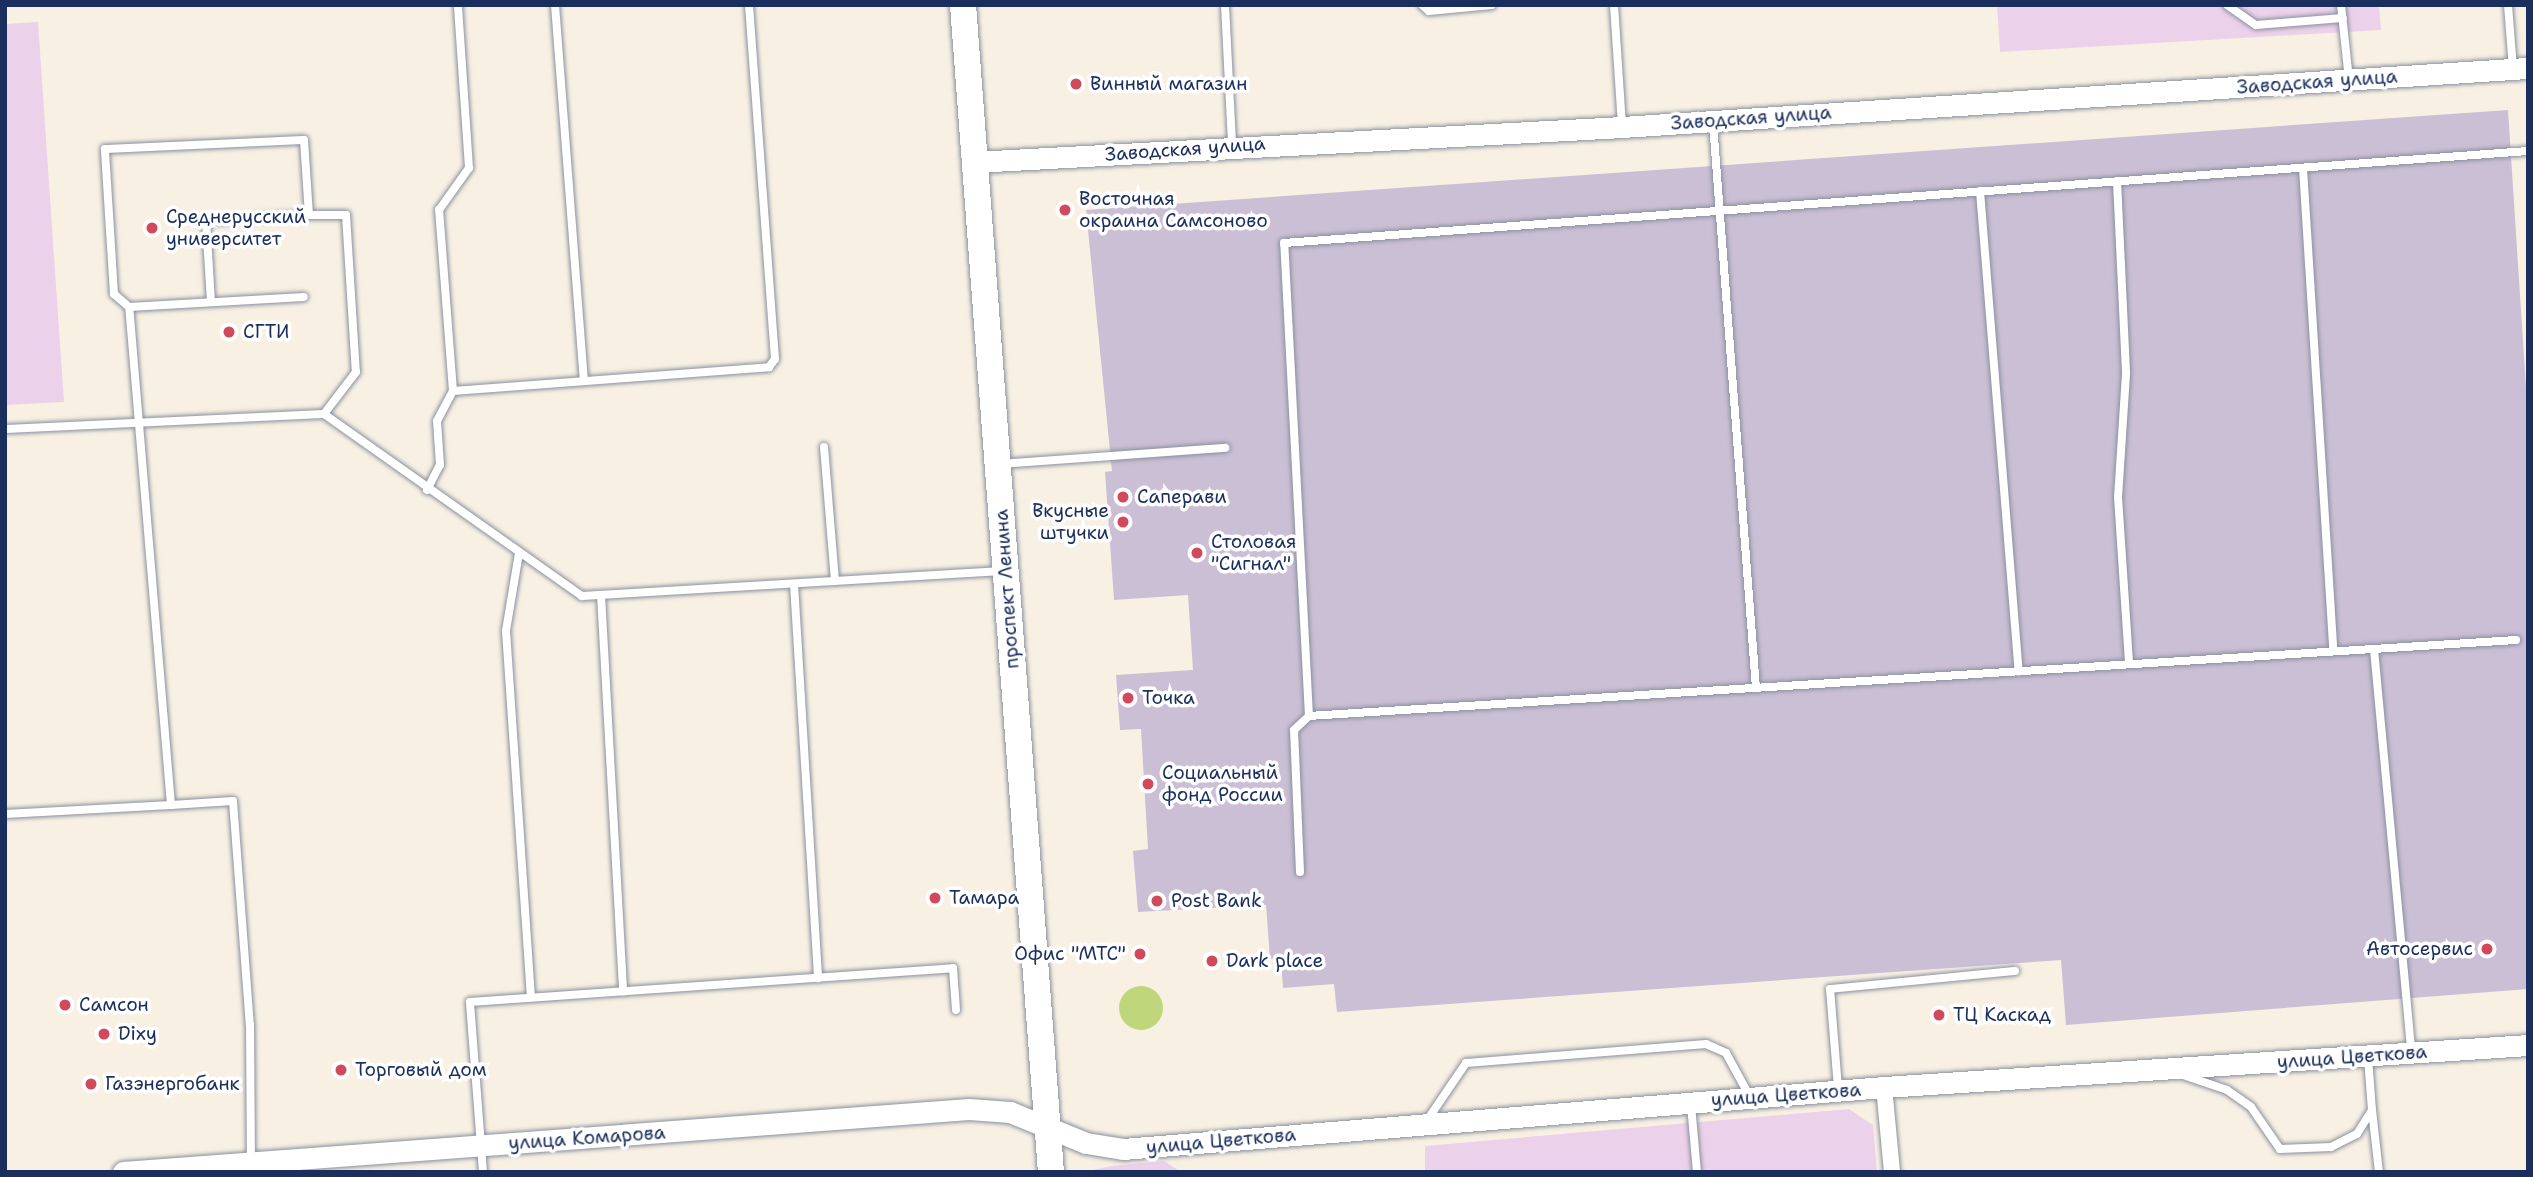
<!DOCTYPE html>
<html>
<head>
<meta charset="utf-8">
<style>
	body { margin:0 }
	#map { position:relative; width:2533px; height:1177px; overflow:hidden; background:#f8f1e3; font-family:"Shantell Sans",sans-serif }
	div>[style] { position:absolute }
	.built>* { inset:0; background:#ecd1ea }
	.industrial>* { inset:0; background:#cbbfd5 }
	.green>* { inset:0; background:#bfd67b }
	.round { border-radius:50% }
	.roads { filter:drop-shadow(0 0 2px #8a90a0) drop-shadow(0 0 2px #8a90a0) }
	.service>* { height:8px; margin:-4px; padding:0 4px; transform-origin:4px; border-radius:4px; background:#fff }
	.minor>* { height:16px; margin:-8px; padding:0 8px; transform-origin:8px; border-radius:8px; background:#fff }
	.tertiary>* { height:21px; margin:-10.5px; padding:0 10.5px; transform-origin:10.5px; border-radius:10.5px; background:#fff }
	.primary>* { height:26px; margin:-13px; padding:0 13px; transform-origin:13px; border-radius:13px; background:#fff }
	.dots>* { width:19px; height:19px; translate:-50% -50%; box-sizing:border-box; border:4px solid #fff; border-radius:50% }
	span { translate:-50% -50%; white-space:nowrap; text-align:center; line-height:1.15; -webkit-text-stroke:7px #fff; paint-order:stroke }
	.street-label { font-size:19px; color:#1b2f5e }
	.poi-label { font-size:19px; color:#1b2f5e }
	.left { translate:0 -50%; text-align:left }
	.right { translate:-100% -50%; text-align:right }
	.frame { position:absolute; inset:0; border:7px solid #1b2f5e; pointer-events:none }
</style>
</head>
<body>
<div id="map">
	<div class="built">
		<i style="clip-path:polygon(1997px 5px,2379px 5px,2381px 30px,2000px 52px)"></i>
		<i style="clip-path:polygon(38px 22px,64px 402px,5px 405px,5px 24px)"></i>
		<i style="clip-path:polygon(1849px 1109px,1873px 1125px,1877px 1172px,1425px 1172px,1425px 1146px)"></i>
		<i style="clip-path:polygon(1164px 1161px,1181px 1172px,1084px 1172px,1111px 1166px)"></i>
	</div>
	<div class="industrial">
		<i style="clip-path:polygon(2508px 110px,2528px 418px,2528px 989px,2066px 1025px,2061px 960px,1337px 1012px,1334px 984px,1283px 988px,1281px 959px,1270px 959px,1266px 905px,1138px 912px,1133px 851px,1148px 849px,1141px 729px,1120px 730px,1116px 675px,1193px 670px,1188px 595px,1114px 600px,1105px 472px,1112px 471px,1086px 210px)"></i>
	</div>
	<div class="green">
		<i class="round" style="left:1119px;top:986px;width:44px;height:44px"></i>
	</div>
	<div class="roads">
		<div class="service">
			<i style="left:555px;top:5px;width:376px;rotate:85.6deg"></i>
			<i style="left:1225px;top:5px;width:140px;rotate:87.1deg"></i>
			<i style="left:1422px;top:5px;width:9px;rotate:41deg"></i>
			<i style="left:1429px;top:11px;width:63px;rotate:-5.4deg"></i>
			<i style="left:1614px;top:5px;width:122px;rotate:86.2deg"></i>
			<i style="left:2227px;top:5px;width:35px;rotate:35deg"></i>
			<i style="left:2256px;top:25px;width:87px;rotate:-4.6deg"></i>
			<i style="left:2341px;top:5px;width:75px;rotate:83.9deg"></i>
			<i style="left:2508px;top:5px;width:64px;rotate:85.5deg"></i>
			<i style="left:1713px;top:123px;width:567px;rotate:85.65deg"></i>
			<i style="left:2303px;top:168px;width:484px;rotate:86.4deg"></i>
			<i style="left:2117px;top:181px;width:193px;rotate:87.3deg"></i>
			<i style="left:2126px;top:374px;width:123px;rotate:93.7deg"></i>
			<i style="left:2118px;top:497px;width:167px;rotate:86.2deg"></i>
			<i style="left:1980px;top:191px;width:482px;rotate:85.4deg"></i>
			<i style="left:211px;top:302px;width:81px;rotate:-93.5deg"></i>
			<i style="left:206px;top:221px;width:103px;rotate:-3.3deg"></i>
			<i style="left:129px;top:307px;width:175px;rotate:-3.3deg"></i>
			<i style="left:453px;top:391px;width:182px;rotate:-94.4deg"></i>
			<i style="left:439px;top:210px;width:52px;rotate:-54.5deg"></i>
			<i style="left:469px;top:168px;width:163px;rotate:-93.9deg"></i>
			<i style="left:5px;top:429px;width:319px;rotate:-2.7deg"></i>
			<i style="left:324px;top:414px;width:316px;rotate:35.2deg"></i>
			<i style="left:582px;top:596px;width:421px;rotate:-3.4deg"></i>
			<i style="left:824px;top:447px;width:134px;rotate:85.3deg"></i>
			<i style="left:1000px;top:464px;width:226px;rotate:-4.1deg"></i>
			<i style="left:427px;top:490px;width:28px;rotate:-63deg"></i>
			<i style="left:440px;top:465px;width:44px;rotate:-93.9deg"></i>
			<i style="left:437px;top:421px;width:34px;rotate:-62deg"></i>
			<i style="left:453px;top:391px;width:317px;rotate:-4.3deg"></i>
			<i style="left:769px;top:367px;width:10px;rotate:-53deg"></i>
			<i style="left:775px;top:359px;width:355px;rotate:-94.2deg"></i>
			<i style="left:519px;top:553px;width:79px;rotate:99.5deg"></i>
			<i style="left:506px;top:631px;width:367px;rotate:86.1deg"></i>
			<i style="left:794px;top:584px;width:395px;rotate:86.5deg"></i>
			<i style="left:601px;top:595px;width:397px;rotate:86.8deg"></i>
			<i style="left:2516px;top:640px;width:1209px;rotate:176.4deg"></i>
			<i style="left:1309px;top:716px;width:474px;rotate:-93deg"></i>
			<i style="left:1284px;top:243px;width:1247px;rotate:-4.23deg"></i>
			<i style="left:2374px;top:649px;width:403px;rotate:84.7deg"></i>
			<i style="left:171px;top:805px;width:62px;rotate:-3.7deg"></i>
			<i style="left:233px;top:801px;width:225px;rotate:85.7deg"></i>
			<i style="left:250px;top:1025px;width:137px;rotate:89.6deg"></i>
			<i style="left:5px;top:814px;width:166px;rotate:-3.1deg"></i>
			<i style="left:171px;top:805px;width:500px;rotate:-94.8deg"></i>
			<i style="left:129px;top:307px;width:20px;rotate:-139deg"></i>
			<i style="left:114px;top:294px;width:145px;rotate:-93.6deg"></i>
			<i style="left:105px;top:149px;width:199px;rotate:-2.6deg"></i>
			<i style="left:304px;top:140px;width:75px;rotate:86.2deg"></i>
			<i style="left:309px;top:215px;width:37px"></i>
			<i style="left:346px;top:215px;width:157px;rotate:86.4deg"></i>
			<i style="left:356px;top:372px;width:53px;rotate:127.3deg"></i>
			<i style="left:1300px;top:872px;width:142px;rotate:-92.4deg"></i>
			<i style="left:1294px;top:730px;width:21px;rotate:-43deg"></i>
			<i style="left:2183px;top:1075px;width:46px;rotate:18.8deg"></i>
			<i style="left:2227px;top:1090px;width:29px;rotate:35deg"></i>
			<i style="left:2251px;top:1107px;width:51px;rotate:55.4deg"></i>
			<i style="left:2280px;top:1149px;width:51px;rotate:-2.2deg"></i>
			<i style="left:2331px;top:1147px;width:29px;rotate:-27deg"></i>
			<i style="left:2357px;top:1134px;width:28px;rotate:-58deg"></i>
			<i style="left:2372px;top:1110px;width:52px;rotate:-94.4deg"></i>
			<i style="left:1838px;top:1088px;width:99px;rotate:-94.6deg"></i>
			<i style="left:1830px;top:989px;width:186px;rotate:-5.6deg"></i>
			<i style="left:1691px;top:1105px;width:67px;rotate:84.9deg"></i>
			<i style="left:2372px;top:1110px;width:62px;rotate:83.6deg"></i>
			<i style="left:1426px;top:1122px;width:71px;rotate:-55.9deg"></i>
			<i style="left:1466px;top:1063px;width:241px;rotate:-4.5deg"></i>
			<i style="left:1706px;top:1044px;width:22px;rotate:24deg"></i>
			<i style="left:1726px;top:1053px;width:48px;rotate:61.3deg"></i>
			<i style="left:483px;top:1172px;width:170px;rotate:-94.4deg"></i>
			<i style="left:470px;top:1002px;width:484px;rotate:-4deg"></i>
			<i style="left:953px;top:968px;width:42px;rotate:85.9deg"></i>
		</div>
		<div class="minor">
			<i style="left:1884px;top:1087px;width:85px;rotate:84.6deg"></i>
		</div>
		<div class="tertiary">
			<i style="left:974px;top:162px;width:649px;rotate:-3.09deg"></i>
			<i style="left:1622px;top:127px;width:908px;rotate:-3.73deg"></i>
			<i style="left:123px;top:1172px;width:848px;rotate:-4.26deg"></i>
			<i style="left:969px;top:1109px;width:41px;rotate:4.2deg"></i>
			<i style="left:1010px;top:1112px;width:82px;rotate:22.2deg"></i>
			<i style="left:1086px;top:1143px;width:37px;rotate:9deg"></i>
			<i style="left:1123px;top:1149px;width:764px;rotate:-4.66deg"></i>
			<i style="left:1884px;top:1087px;width:645px;rotate:-3.73deg"></i>
		</div>
		<div class="primary">
			<i style="left:963px;top:5px;width:1170px;rotate:85.69deg"></i>
		</div>
	</div>
	<div class="dots">
		<i style="left:1076px;top:84px;background:#d1495b"></i>
		<i style="left:1065px;top:210px;background:#d1495b"></i>
		<i style="left:152px;top:228px;background:#d1495b"></i>
		<i style="left:229px;top:332px;background:#d1495b"></i>
		<i style="left:1123px;top:497px;background:#d1495b"></i>
		<i style="left:1123px;top:522px;background:#d1495b"></i>
		<i style="left:1197px;top:553px;background:#d1495b"></i>
		<i style="left:1128px;top:698px;background:#d1495b"></i>
		<i style="left:1148px;top:784px;background:#d1495b"></i>
		<i style="left:935px;top:898px;background:#d1495b"></i>
		<i style="left:1157px;top:901px;background:#d1495b"></i>
		<i style="left:2487px;top:949px;background:#d1495b"></i>
		<i style="left:1140px;top:954px;background:#d1495b"></i>
		<i style="left:1212px;top:961px;background:#d1495b"></i>
		<i style="left:65px;top:1005px;background:#d1495b"></i>
		<i style="left:1939px;top:1015px;background:#d1495b"></i>
		<i style="left:104px;top:1034px;background:#d1495b"></i>
		<i style="left:341px;top:1070px;background:#d1495b"></i>
		<i style="left:91px;top:1084px;background:#d1495b"></i>
	</div>
	<div class="street-label">
		<span style="left:2317px;top:82px;rotate:-4deg">Заводская улица</span>
		<span style="left:1751px;top:118px;rotate:-4deg">Заводская улица</span>
		<span style="left:1185px;top:149px;rotate:-4deg">Заводская улица</span>
		<span style="left:1007px;top:589px;rotate:-94deg">проспект Ленина</span>
		<span style="left:2352px;top:1057px;rotate:-4deg">улица Цветкова</span>
		<span style="left:1786px;top:1095px;rotate:-4deg">улица Цветкова</span>
		<span style="left:587px;top:1138px;rotate:-4deg">улица Комарова</span>
		<span style="left:1221px;top:1141px;rotate:-5deg">улица Цветкова</span>
	</div>
	<div class="poi-label">
		<span class="left" style="left:1090px;top:84px">Винный магазин</span>
		<span class="left" style="left:1079px;top:210px">Восточная<br>окраина Самсоново</span>
		<span class="left" style="left:166px;top:228px">Среднерусский<br>университет</span>
		<span class="left" style="left:243px;top:332px">СГТИ</span>
		<span class="left" style="left:1137px;top:497px">Саперави</span>
		<span class="right" style="left:1109px;top:522px">Вкусные<br>штучки</span>
		<span class="left" style="left:1211px;top:553px">Столовая<br>"Сигнал"</span>
		<span class="left" style="left:1142px;top:698px">Точка</span>
		<span class="left" style="left:1162px;top:784px">Социальный<br>фонд России</span>
		<span class="left" style="left:949px;top:898px">Тамара</span>
		<span class="left" style="left:1171px;top:901px">Post Bank</span>
		<span class="right" style="left:2473px;top:949px">Автосервис</span>
		<span class="right" style="left:1126px;top:954px">Офис "МТС"</span>
		<span class="left" style="left:1226px;top:961px">Dark place</span>
		<span class="left" style="left:79px;top:1005px">Самсон</span>
		<span class="left" style="left:1953px;top:1015px">ТЦ Каскад</span>
		<span class="left" style="left:118px;top:1034px">Dixy</span>
		<span class="left" style="left:355px;top:1070px">Торговый дом</span>
		<span class="left" style="left:105px;top:1084px">Газэнергобанк</span>
	</div>
	<div class="frame"></div>
</div>
</body>
</html>
